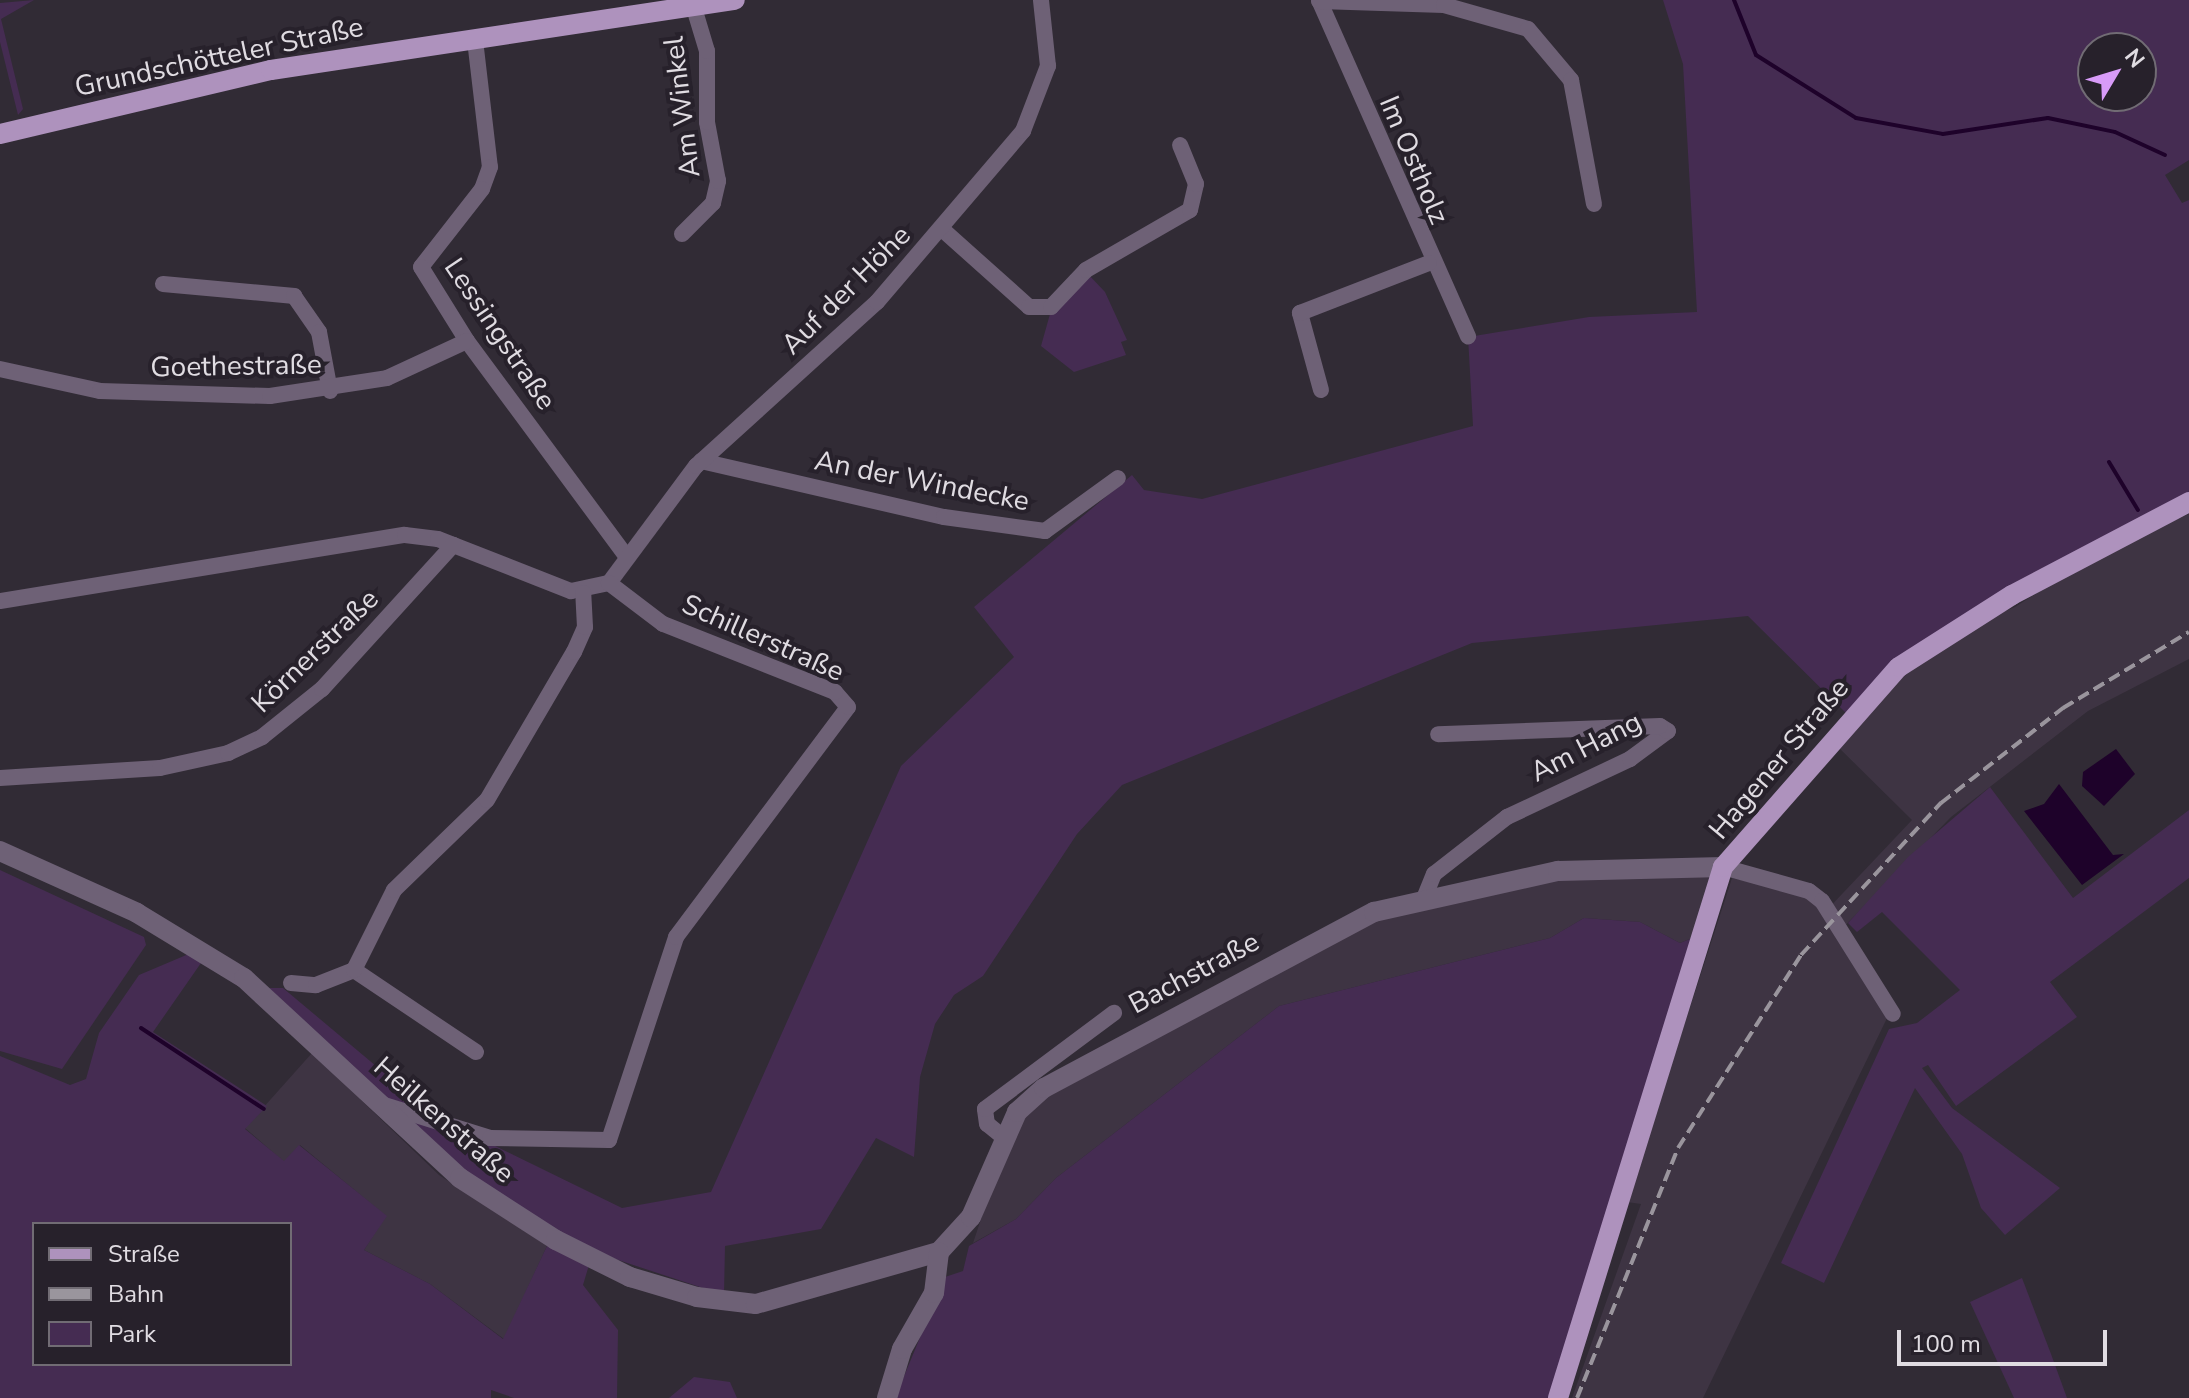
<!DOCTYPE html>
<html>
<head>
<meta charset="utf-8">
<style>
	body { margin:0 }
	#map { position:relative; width:2189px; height:1398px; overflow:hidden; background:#312b35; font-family:"Nunito Sans",sans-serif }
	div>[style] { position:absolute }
	.built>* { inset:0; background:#3e3443 }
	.green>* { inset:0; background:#452c52 }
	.water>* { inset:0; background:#1e022a }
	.stream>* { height:4px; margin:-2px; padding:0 2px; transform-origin:2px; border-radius:2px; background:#1e022a }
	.minor>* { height:16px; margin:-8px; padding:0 8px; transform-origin:8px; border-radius:8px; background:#6e6176 }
	.tertiary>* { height:20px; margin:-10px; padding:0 10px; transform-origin:10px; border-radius:10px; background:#6e6176 }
	.primary>* { height:20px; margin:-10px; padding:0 10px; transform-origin:10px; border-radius:10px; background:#ae92bd }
	.rail>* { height:4px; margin-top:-2px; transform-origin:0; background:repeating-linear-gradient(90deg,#9a959d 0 12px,transparent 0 18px) }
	span { translate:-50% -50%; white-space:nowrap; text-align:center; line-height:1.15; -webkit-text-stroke:8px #27212b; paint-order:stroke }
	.street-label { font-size:28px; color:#e0dce2 }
	.legend { position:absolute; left:32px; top:1222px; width:260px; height:144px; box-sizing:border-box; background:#27212b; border:2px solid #716c74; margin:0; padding:10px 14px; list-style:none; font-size:24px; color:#e0dce2 }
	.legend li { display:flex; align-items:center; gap:16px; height:40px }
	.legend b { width:40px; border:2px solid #716c74 }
	.north { position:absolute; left:2077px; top:32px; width:80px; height:80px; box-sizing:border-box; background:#27212b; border:2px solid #716c74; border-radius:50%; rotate:52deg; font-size:22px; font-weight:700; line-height:32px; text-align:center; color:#e0dce2 }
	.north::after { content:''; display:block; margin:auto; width:28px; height:36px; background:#d89bf8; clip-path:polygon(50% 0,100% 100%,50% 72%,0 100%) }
	.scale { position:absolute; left:1897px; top:1330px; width:210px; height:36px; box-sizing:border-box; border:4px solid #e0dce2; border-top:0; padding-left:10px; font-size:24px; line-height:28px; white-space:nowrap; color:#e0dce2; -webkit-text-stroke:6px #27212b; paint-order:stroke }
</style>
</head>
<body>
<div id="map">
	<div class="built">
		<i style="clip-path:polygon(2189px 514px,2189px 659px,2088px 711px,1951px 817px,1838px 933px,1889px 1014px,1703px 1398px,1572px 1398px,1641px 1204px,1627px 1202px,1732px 878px,1803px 894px,1825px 912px,1912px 820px,1830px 739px,1933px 641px,2015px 607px,2098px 554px)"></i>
		<i style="clip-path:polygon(1558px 874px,1710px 874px,1710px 883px,1695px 937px,1680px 943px,1640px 922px,1584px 918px,1550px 938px,1279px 1006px,1056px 1178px,1016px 1219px,973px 1243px,1009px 1135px,1047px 1091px,1375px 916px)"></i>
		<i style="clip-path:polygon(312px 1053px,439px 1175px,547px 1246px,504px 1339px,430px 1284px,364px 1250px,386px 1216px,300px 1145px,284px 1162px,245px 1128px)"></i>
	</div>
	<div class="green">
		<i style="clip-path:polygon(34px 0,1px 19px,23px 109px,18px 115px,0 42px,0 3px)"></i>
		<i style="clip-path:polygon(evenodd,1663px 0,2189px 0,2189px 160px,2165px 175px,2182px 203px,2189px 200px,2189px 495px,1933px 641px,1850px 717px,1748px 616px,1472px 643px,1122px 785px,1077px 834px,983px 976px,954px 995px,935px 1024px,920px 1077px,914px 1157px,876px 1138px,821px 1229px,725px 1246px,724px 1295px,585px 1249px,468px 1176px,269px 988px,283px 988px,438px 1118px,622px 1208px,711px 1192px,901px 766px,1014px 657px,974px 607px,1132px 475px,1144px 490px,1202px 499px,1473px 426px,1468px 337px,1589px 317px,1697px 312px,1683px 64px,1663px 0,2093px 48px,2141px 48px,2141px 96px,2093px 96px,2093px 48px)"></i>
		<i style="clip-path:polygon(1088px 274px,1105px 292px,1127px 340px,1121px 342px,1126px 355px,1074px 372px,1041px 346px,1050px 314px)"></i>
		<i style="clip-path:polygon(1990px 787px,2073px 898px,2189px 810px,2189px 878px,2050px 982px,2077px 1017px,1956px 1106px,1928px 1065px,1922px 1068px,1952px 1108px,2060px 1188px,2005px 1235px,1981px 1208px,1962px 1154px,1915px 1088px,1824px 1283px,1781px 1263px,1889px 1029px,1917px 1023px,1960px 990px,1882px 912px,1857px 932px,1848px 923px,1908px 857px)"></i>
		<i style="clip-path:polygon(0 870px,144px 937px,146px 945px,62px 1069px,0 1051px)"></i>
		<i style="clip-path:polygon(1584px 918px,1640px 922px,1680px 943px,1695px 937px,1551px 1398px,895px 1398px,945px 1277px,963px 1271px,969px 1246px,1016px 1219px,1056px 1178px,1279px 1006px,1550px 938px)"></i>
		<i style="clip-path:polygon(evenodd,191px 953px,201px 963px,153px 1032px,267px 1106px,245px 1129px,284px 1161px,299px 1145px,387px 1216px,364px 1250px,430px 1284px,503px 1339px,547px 1246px,589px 1265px,583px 1285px,618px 1330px,617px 1398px,514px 1398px,491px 1390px,491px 1398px,0 1398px,0 1056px,70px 1085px,86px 1079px,99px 1033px,139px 975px,191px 953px,34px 1224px,290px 1224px,290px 1364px,34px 1364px,34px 1224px)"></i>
		<i style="clip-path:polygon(2022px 1278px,2051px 1354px,2067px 1398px,2014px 1398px,1970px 1302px)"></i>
		<i style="clip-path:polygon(694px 1377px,730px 1382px,737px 1398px,669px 1398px)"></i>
	</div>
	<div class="water">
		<i style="clip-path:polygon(2116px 749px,2135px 774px,2104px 806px,2082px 786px,2083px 772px)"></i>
		<i style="clip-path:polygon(2059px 784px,2113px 855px,2124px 854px,2082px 885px,2024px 811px,2044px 804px)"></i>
	</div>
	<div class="stream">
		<i style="left:1734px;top:0;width:59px;rotate:68.2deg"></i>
		<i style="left:1756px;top:55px;width:118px;rotate:32.2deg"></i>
		<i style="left:1856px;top:118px;width:88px;rotate:10.4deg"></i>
		<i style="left:1943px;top:134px;width:106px;rotate:-8.7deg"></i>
		<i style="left:2048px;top:118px;width:68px;rotate:11.8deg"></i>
		<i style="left:2115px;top:132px;width:55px;rotate:24.7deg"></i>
		<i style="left:2109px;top:462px;width:56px;rotate:58.9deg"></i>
		<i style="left:141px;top:1028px;width:147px;rotate:33.4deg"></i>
	</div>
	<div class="minor">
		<i style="left:1319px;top:0;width:368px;rotate:66.1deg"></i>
		<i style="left:1319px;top:1px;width:125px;rotate:1.8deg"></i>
		<i style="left:1444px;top:5px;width:87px;rotate:15.9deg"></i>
		<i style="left:1528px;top:29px;width:67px;rotate:49.9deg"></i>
		<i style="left:1571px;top:80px;width:126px;rotate:79.5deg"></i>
		<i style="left:475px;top:40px;width:128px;rotate:83.3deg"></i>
		<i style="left:490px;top:167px;width:23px;rotate:110deg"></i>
		<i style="left:482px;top:189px;width:99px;rotate:128deg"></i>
		<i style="left:421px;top:267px;width:87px;rotate:58.1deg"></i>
		<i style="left:467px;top:341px;width:269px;rotate:53.5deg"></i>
		<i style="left:943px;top:230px;width:115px;rotate:41.8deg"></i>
		<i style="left:1029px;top:307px;width:22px"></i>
		<i style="left:1051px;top:307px;width:51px;rotate:-46.6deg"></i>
		<i style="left:1086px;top:270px;width:120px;rotate:-30deg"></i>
		<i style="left:1190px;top:210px;width:27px;rotate:-77deg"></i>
		<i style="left:1196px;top:184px;width:42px;rotate:-112.3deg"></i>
		<i style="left:682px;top:234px;width:44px;rotate:-45deg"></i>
		<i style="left:713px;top:203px;width:23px;rotate:-77deg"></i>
		<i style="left:718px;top:181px;width:60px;rotate:-100.6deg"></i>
		<i style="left:707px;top:122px;width:71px;rotate:-90deg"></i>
		<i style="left:707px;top:51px;width:45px;rotate:-106.8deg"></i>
		<i style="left:163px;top:284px;width:132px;rotate:5.2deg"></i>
		<i style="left:294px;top:296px;width:44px;rotate:55.2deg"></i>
		<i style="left:319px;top:332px;width:60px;rotate:79.4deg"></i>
		<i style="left:0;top:369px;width:102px;rotate:12.4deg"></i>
		<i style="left:100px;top:391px;width:170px;rotate:1.7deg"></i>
		<i style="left:270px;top:396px;width:118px;rotate:-8.7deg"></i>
		<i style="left:387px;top:378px;width:88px;rotate:-24.8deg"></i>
		<i style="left:1321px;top:390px;width:80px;rotate:-105.3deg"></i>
		<i style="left:1300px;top:313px;width:138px;rotate:-21.2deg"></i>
		<i style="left:701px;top:461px;width:249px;rotate:13deg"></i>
		<i style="left:944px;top:517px;width:102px;rotate:7.9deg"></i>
		<i style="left:1045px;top:531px;width:90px;rotate:-36deg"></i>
		<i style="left:0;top:601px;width:410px;rotate:-9.3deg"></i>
		<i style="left:405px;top:535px;width:33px;rotate:7deg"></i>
		<i style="left:438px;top:539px;width:143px;rotate:21.4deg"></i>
		<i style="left:571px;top:591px;width:39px;rotate:-12deg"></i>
		<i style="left:609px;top:583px;width:146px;rotate:-53.4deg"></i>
		<i style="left:696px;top:466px;width:244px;rotate:-42.2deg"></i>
		<i style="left:877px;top:302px;width:225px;rotate:-49.5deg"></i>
		<i style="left:1023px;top:131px;width:70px;rotate:-69deg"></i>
		<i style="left:1048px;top:66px;width:66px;rotate:-96.1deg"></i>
		<i style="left:0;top:778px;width:160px;rotate:-3.6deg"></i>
		<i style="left:160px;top:768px;width:70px;rotate:-12.4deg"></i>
		<i style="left:228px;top:753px;width:38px;rotate:-25deg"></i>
		<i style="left:262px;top:737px;width:77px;rotate:-38.7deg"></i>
		<i style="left:322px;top:689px;width:195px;rotate:-47.7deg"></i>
		<i style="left:1723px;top:867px;width:89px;rotate:15.6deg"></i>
		<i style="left:1809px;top:891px;width:16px;rotate:38deg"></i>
		<i style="left:1822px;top:901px;width:133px;rotate:57.9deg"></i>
		<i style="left:1425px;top:896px;width:24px;rotate:-68deg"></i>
		<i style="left:1434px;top:874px;width:93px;rotate:-38deg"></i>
		<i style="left:1507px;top:817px;width:136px;rotate:-25.2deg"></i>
		<i style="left:1630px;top:759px;width:47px;rotate:-36.4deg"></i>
		<i style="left:1668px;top:731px;width:9px;rotate:-148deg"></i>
		<i style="left:1660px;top:726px;width:222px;rotate:177.9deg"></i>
		<i style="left:354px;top:970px;width:147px;rotate:33.9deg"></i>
		<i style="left:291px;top:983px;width:25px;rotate:5deg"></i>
		<i style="left:316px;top:985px;width:41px;rotate:-21.5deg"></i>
		<i style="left:354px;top:970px;width:89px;rotate:-63.4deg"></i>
		<i style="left:394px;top:890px;width:129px;rotate:-44.1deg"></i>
		<i style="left:487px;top:800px;width:172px;rotate:-59.6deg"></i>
		<i style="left:574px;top:652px;width:27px;rotate:-66deg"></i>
		<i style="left:585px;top:627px;width:34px;rotate:-93deg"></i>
		<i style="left:384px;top:1105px;width:111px;rotate:17.3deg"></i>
		<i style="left:490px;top:1138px;width:119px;rotate:1deg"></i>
		<i style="left:609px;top:1140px;width:214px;rotate:-71.7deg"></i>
		<i style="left:676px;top:937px;width:287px;rotate:-53.2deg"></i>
		<i style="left:848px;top:707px;width:20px;rotate:-131deg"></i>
		<i style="left:835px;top:692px;width:185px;rotate:-158.4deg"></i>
		<i style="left:663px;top:624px;width:68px;rotate:-142.8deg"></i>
		<i style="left:1002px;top:1136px;width:19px;rotate:-141deg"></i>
		<i style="left:987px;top:1124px;width:15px;rotate:-98deg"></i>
		<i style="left:985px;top:1109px;width:161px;rotate:-36.7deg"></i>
	</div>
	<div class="tertiary">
		<i style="left:0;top:851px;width:150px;rotate:24.3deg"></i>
		<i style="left:137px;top:913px;width:125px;rotate:31.3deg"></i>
		<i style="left:244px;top:978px;width:294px;rotate:42.8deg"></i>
		<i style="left:460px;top:1178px;width:114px;rotate:32.9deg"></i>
		<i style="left:556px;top:1240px;width:83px;rotate:26.6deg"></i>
		<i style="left:630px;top:1277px;width:70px;rotate:16.6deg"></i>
		<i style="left:697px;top:1297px;width:59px;rotate:6.8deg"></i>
		<i style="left:756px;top:1304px;width:190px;rotate:-15.9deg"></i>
		<i style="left:939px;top:1252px;width:47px;rotate:-47.6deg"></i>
		<i style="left:971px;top:1217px;width:115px;rotate:-66.3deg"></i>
		<i style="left:1017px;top:1112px;width:36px;rotate:-42deg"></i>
		<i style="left:1044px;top:1088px;width:374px;rotate:-28.1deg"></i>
		<i style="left:1374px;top:912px;width:189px;rotate:-12.6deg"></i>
		<i style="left:1558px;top:871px;width:165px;rotate:-1.4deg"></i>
		<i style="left:887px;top:1398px;width:51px;rotate:-73deg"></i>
		<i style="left:902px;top:1349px;width:64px;rotate:-60.3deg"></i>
		<i style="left:934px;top:1293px;width:41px;rotate:-83deg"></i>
	</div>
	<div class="primary">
		<i style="left:0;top:134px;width:278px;rotate:-13.3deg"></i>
		<i style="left:271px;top:70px;width:469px;rotate:-8.6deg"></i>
		<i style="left:1558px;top:1398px;width:556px;rotate:-72.74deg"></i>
		<i style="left:1723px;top:867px;width:266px;rotate:-48.7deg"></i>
		<i style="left:1899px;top:667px;width:134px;rotate:-32.5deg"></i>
		<i style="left:2012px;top:595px;width:200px;rotate:-27.7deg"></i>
	</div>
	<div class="rail">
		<i style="left:1577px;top:1398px;width:270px;rotate:-68deg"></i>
		<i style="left:1678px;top:1148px;width:229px;rotate:-57.5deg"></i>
		<i style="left:1801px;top:955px;width:207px;rotate:-47.4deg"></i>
		<i style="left:1941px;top:803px;width:155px;rotate:-37.9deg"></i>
		<i style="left:2063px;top:708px;width:147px;rotate:-31.1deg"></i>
	</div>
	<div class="street-label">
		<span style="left:219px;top:57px;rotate:-12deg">Grundschötteler Straße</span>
		<span style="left:682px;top:107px;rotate:-97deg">Am Winkel</span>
		<span style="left:1414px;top:160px;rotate:67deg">Im Ostholz</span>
		<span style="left:846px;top:290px;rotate:-45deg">Auf der Höhe</span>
		<span style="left:500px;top:334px;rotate:56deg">Lessingstraße</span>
		<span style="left:236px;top:366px;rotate:-1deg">Goethestraße</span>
		<span style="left:922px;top:481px;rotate:11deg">An der Windecke</span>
		<span style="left:763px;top:638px;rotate:24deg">Schillerstraße</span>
		<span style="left:315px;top:651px;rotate:-44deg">Körnerstraße</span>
		<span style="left:1586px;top:747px;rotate:-27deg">Am Hang</span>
		<span style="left:1779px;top:759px;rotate:-50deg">Hagener Straße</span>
		<span style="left:1194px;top:973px;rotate:-28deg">Bachstraße</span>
		<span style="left:444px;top:1120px;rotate:41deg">Heilkenstraße</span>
	</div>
	<ul class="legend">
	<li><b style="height:10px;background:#ae92bd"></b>Straße</li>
	<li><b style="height:10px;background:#9a959d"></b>Bahn</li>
	<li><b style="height:22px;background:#452c52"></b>Park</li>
	</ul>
	<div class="north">N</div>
	<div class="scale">100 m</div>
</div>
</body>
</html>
